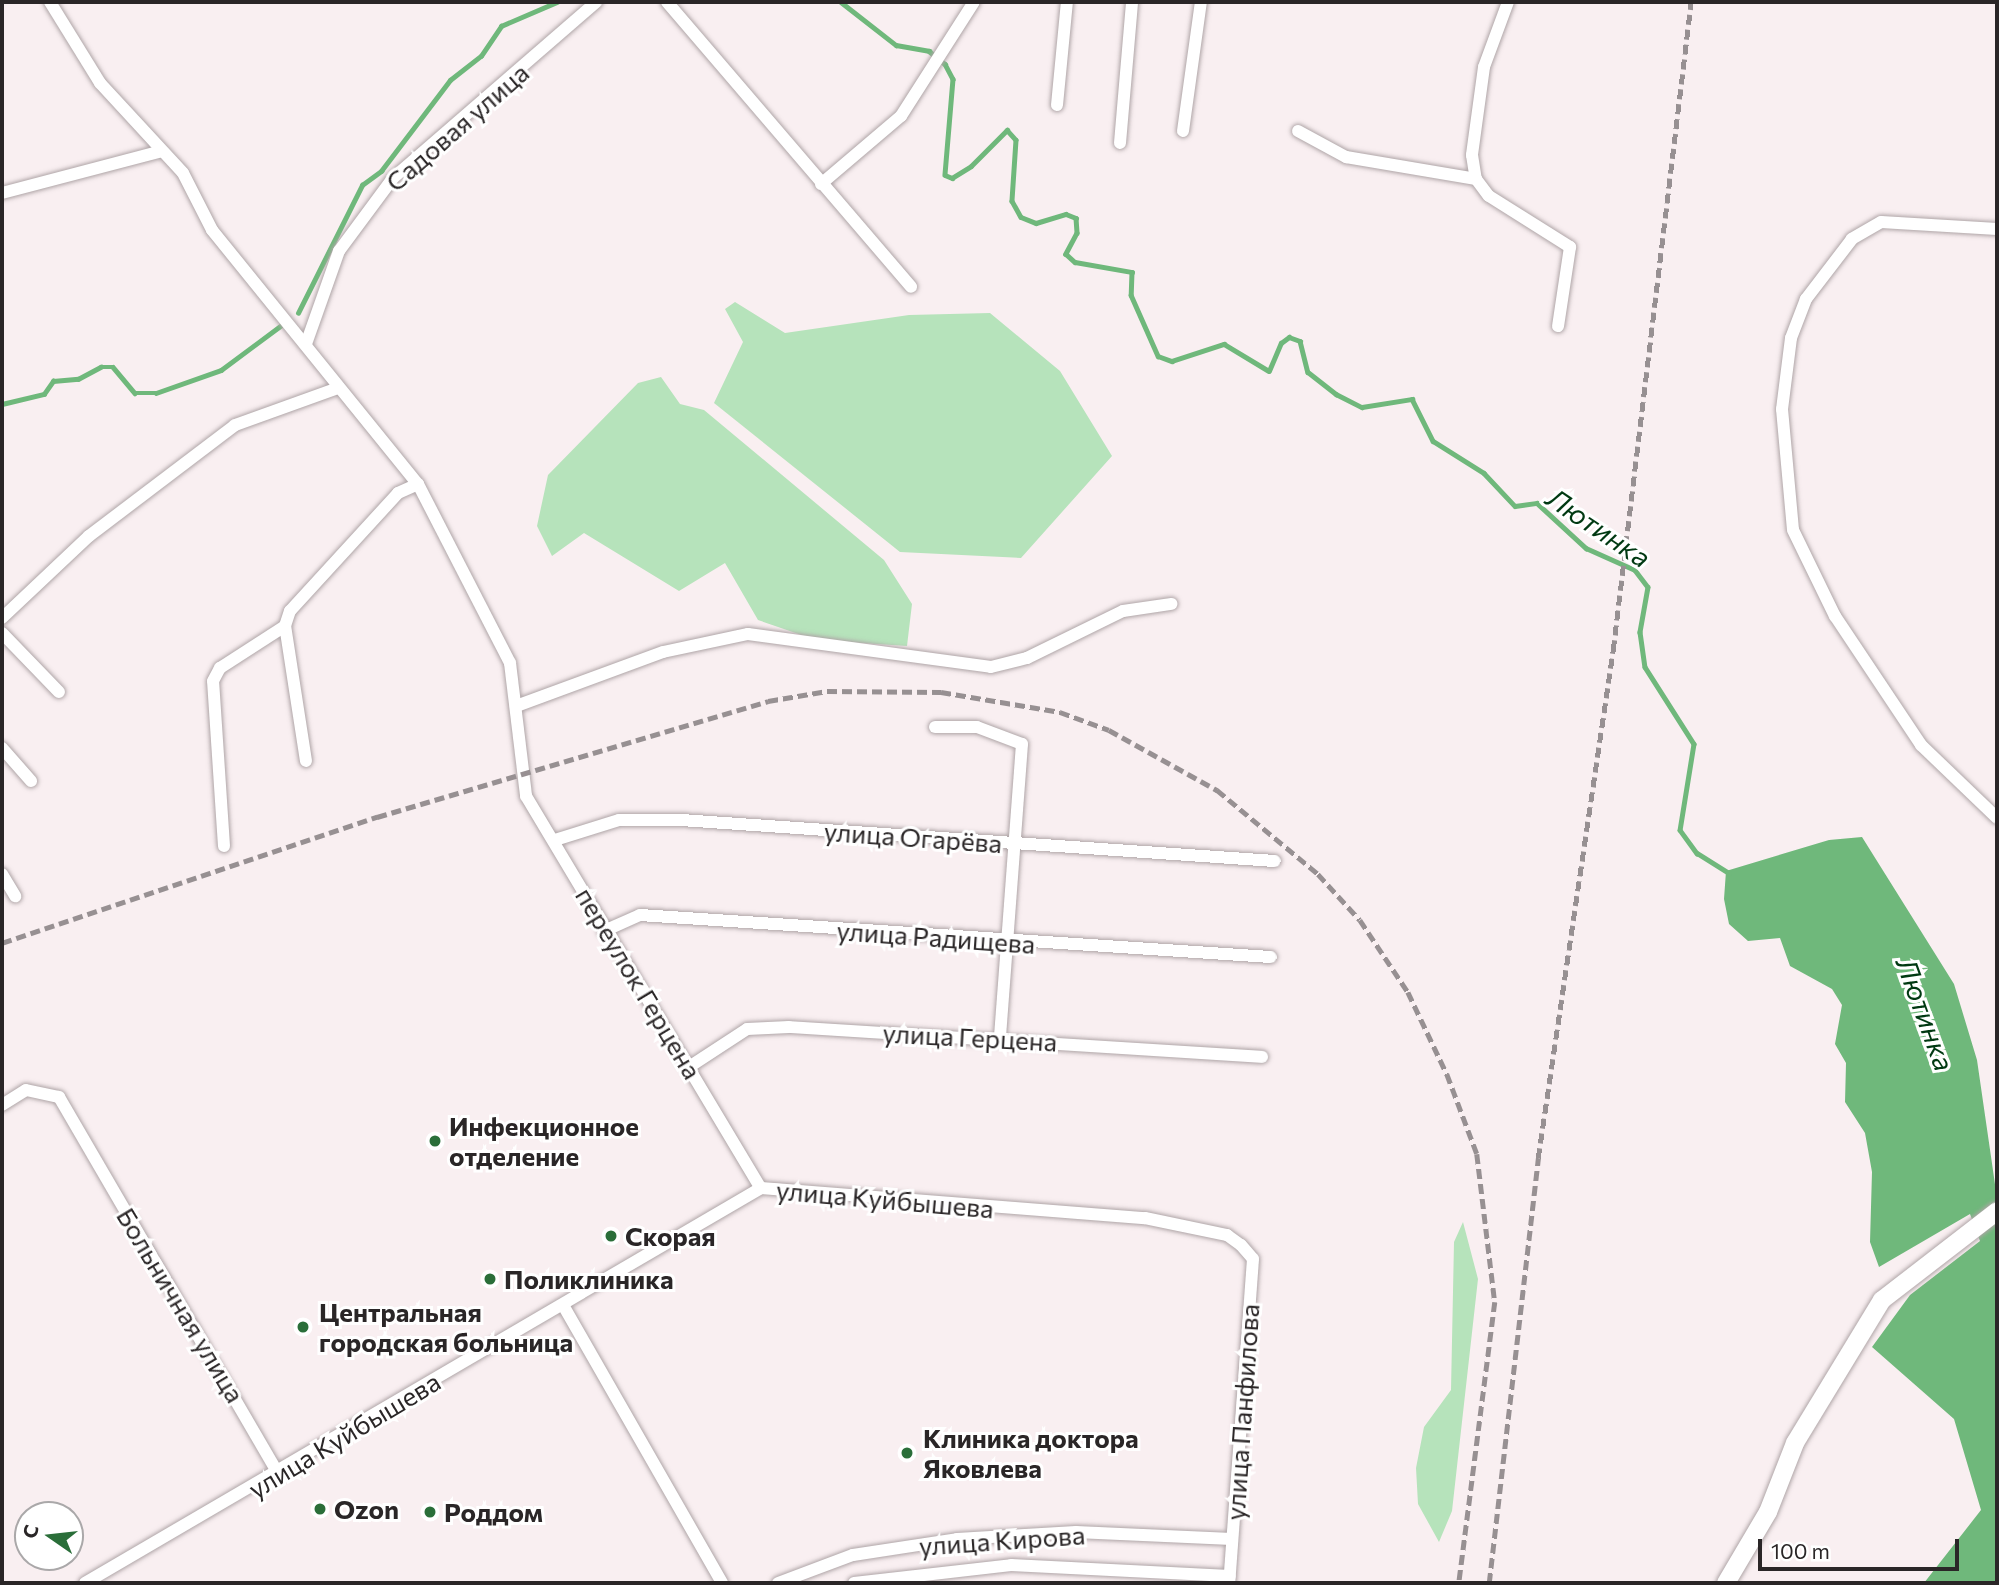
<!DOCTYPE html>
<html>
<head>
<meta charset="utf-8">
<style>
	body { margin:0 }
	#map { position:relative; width:1999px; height:1585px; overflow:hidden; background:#f9eff1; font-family:Commissioner,sans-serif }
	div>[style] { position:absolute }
	.green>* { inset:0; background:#b6e3bb }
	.water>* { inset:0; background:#6fb87b }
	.stream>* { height:4.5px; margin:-2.25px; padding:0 2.25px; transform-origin:2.25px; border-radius:2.25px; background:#6fb87b }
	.roads { filter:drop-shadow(0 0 2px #afa5a7) drop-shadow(0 0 2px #afa5a7) }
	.street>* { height:12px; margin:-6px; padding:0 6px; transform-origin:6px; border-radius:6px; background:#fff }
	.secondary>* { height:18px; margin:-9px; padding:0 9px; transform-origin:9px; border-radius:9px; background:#fff }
	.rail>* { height:4.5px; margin-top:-2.25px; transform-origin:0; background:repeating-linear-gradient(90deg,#979092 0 10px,transparent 0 15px) }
	.dots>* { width:19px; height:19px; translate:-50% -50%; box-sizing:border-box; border:4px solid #fff; border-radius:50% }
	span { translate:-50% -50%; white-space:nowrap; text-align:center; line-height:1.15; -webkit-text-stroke:6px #fff; paint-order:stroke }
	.street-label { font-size:26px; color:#2a2627 }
	.poi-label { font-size:26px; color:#2a2627; font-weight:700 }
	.left { translate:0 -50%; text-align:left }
	.water-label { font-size:28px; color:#003912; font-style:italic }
	.frame { position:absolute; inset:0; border:4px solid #2a2627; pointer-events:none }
	.north { position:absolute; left:14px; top:1501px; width:70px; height:70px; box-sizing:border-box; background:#fff; border:2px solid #aaa8a9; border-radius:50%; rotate:284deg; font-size:19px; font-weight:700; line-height:28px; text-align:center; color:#2a2627 }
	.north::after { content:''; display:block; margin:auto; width:24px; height:32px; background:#2a6e39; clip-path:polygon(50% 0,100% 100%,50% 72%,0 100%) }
	.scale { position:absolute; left:1758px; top:1539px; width:201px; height:32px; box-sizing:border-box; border:4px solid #2a2627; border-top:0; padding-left:9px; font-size:21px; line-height:24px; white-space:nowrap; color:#2a2627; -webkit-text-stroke:5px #fff; paint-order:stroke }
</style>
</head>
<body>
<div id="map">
	<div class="green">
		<i style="clip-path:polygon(735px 302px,785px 333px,909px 315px,990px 313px,1060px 371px,1112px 456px,1021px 558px,900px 552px,714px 403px,743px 342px,725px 309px)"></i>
		<i style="clip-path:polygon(661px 377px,680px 404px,704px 410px,884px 560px,912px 604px,907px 646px,816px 640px,758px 620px,725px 563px,679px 591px,584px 533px,552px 556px,537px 526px,548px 475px,638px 383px)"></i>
		<i style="clip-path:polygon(1463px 1222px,1478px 1279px,1452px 1511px,1439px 1542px,1418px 1504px,1416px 1468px,1424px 1427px,1451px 1390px,1454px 1242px)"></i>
	</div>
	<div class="water">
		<i style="clip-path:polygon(1862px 837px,1954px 984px,1977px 1060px,1997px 1198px,1997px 1583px,1924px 1583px,1981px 1510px,1954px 1419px,1872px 1347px,1910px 1295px,1980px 1241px,1970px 1214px,1879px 1267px,1870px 1242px,1872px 1172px,1865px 1133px,1845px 1102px,1846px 1063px,1835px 1044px,1842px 1005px,1832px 989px,1790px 966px,1780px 938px,1748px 941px,1729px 924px,1724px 899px,1726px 871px,1829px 840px)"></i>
	</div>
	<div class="stream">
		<i style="left:841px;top:2px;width:70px;rotate:38deg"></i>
		<i style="left:896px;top:45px;width:34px;rotate:10deg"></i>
		<i style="left:929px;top:51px;width:21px;rotate:39deg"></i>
		<i style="left:945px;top:64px;width:17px;rotate:62deg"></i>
		<i style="left:953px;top:79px;width:96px;rotate:94.8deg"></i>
		<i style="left:945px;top:175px;width:8px;rotate:23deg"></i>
		<i style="left:952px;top:178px;width:22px;rotate:-32deg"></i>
		<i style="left:971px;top:166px;width:51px;rotate:-45deg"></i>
		<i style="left:1007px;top:130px;width:13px;rotate:48deg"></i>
		<i style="left:1016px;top:140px;width:61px;rotate:93.8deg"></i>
		<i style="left:1012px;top:201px;width:18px;rotate:61deg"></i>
		<i style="left:1021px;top:217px;width:16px;rotate:22deg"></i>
		<i style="left:1036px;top:223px;width:31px;rotate:-17deg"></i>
		<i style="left:1066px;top:214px;width:11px;rotate:22deg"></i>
		<i style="left:1076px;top:218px;width:15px;rotate:86deg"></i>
		<i style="left:1077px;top:233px;width:24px;rotate:118deg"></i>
		<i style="left:1066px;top:254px;width:12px;rotate:42deg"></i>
		<i style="left:1075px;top:262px;width:58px;rotate:10deg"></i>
		<i style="left:1132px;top:272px;width:23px;rotate:92deg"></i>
		<i style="left:1131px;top:295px;width:67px;rotate:66.1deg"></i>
		<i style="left:1158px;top:356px;width:15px;rotate:20deg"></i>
		<i style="left:1172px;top:361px;width:55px;rotate:-18.1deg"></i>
		<i style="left:1224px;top:344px;width:52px;rotate:31deg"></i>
		<i style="left:1269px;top:371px;width:30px;rotate:-67deg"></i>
		<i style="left:1281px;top:343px;width:10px;rotate:-37deg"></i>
		<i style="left:1289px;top:337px;width:12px;rotate:20deg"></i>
		<i style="left:1300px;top:341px;width:32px;rotate:76deg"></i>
		<i style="left:1308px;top:372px;width:36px;rotate:38deg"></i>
		<i style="left:1336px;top:394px;width:29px;rotate:27deg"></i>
		<i style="left:1362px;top:407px;width:51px;rotate:-9.1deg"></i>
		<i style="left:1412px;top:399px;width:47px;rotate:63.4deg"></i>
		<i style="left:1433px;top:441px;width:60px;rotate:32.1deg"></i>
		<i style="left:1484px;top:473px;width:45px;rotate:46.8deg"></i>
		<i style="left:1515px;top:506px;width:22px;rotate:-8deg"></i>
		<i style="left:1537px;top:503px;width:67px;rotate:42.6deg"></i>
		<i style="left:1586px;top:548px;width:54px;rotate:24.2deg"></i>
		<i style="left:1635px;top:570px;width:21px;rotate:53deg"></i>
		<i style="left:1648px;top:587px;width:46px;rotate:100.1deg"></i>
		<i style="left:1640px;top:632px;width:35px;rotate:82deg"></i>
		<i style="left:1645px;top:667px;width:91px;rotate:57.5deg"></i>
		<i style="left:1694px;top:744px;width:87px;rotate:99.2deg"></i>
		<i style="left:1680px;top:830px;width:29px;rotate:54deg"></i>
		<i style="left:1697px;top:853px;width:38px;rotate:32deg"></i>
		<i style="left:298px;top:313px;width:143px;rotate:-63.4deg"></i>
		<i style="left:362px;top:185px;width:24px;rotate:-36deg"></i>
		<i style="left:381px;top:171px;width:114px;rotate:-52.8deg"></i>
		<i style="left:450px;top:80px;width:39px;rotate:-38deg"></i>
		<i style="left:481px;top:56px;width:36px;rotate:-56deg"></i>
		<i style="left:501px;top:26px;width:61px;rotate:-23.2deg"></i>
		<i style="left:2px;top:404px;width:43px;rotate:-13.4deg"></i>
		<i style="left:44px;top:394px;width:16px;rotate:-55deg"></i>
		<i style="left:53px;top:381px;width:25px;rotate:-5deg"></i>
		<i style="left:78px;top:379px;width:26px;rotate:-28deg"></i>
		<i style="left:101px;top:367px;width:12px"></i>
		<i style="left:113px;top:367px;width:34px;rotate:50deg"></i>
		<i style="left:135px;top:393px;width:21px"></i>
		<i style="left:156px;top:393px;width:69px;rotate:-19.5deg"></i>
		<i style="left:221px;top:370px;width:77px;rotate:-36.6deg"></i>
	</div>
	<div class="roads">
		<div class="street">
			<i style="left:50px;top:2px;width:95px;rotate:58.3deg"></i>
			<i style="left:100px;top:83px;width:122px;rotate:47.3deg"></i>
			<i style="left:183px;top:173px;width:64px;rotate:63deg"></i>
			<i style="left:212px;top:230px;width:327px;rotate:51deg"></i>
			<i style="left:418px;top:484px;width:201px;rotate:62.8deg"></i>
			<i style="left:510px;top:663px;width:134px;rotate:83.1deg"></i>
			<i style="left:526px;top:796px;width:457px;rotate:59.1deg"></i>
			<i style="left:667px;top:2px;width:375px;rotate:49.4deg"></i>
			<i style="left:1508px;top:2px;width:69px;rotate:110.3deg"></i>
			<i style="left:1484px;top:67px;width:89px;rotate:97.8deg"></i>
			<i style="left:1472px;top:155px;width:24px;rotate:81deg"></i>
			<i style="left:1476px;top:179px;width:21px;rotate:53deg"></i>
			<i style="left:1489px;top:196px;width:96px;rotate:32.2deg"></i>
			<i style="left:1570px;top:247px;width:80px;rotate:98.6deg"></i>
			<i style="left:1057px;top:105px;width:103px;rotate:-84.5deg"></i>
			<i style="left:1183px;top:131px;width:130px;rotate:-82.1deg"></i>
			<i style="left:1298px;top:131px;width:55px;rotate:28.4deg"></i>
			<i style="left:1346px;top:157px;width:132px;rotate:9.6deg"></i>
			<i style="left:1120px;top:143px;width:142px;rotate:-85.1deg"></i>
			<i style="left:821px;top:184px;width:105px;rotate:-40.4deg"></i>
			<i style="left:901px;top:116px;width:135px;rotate:-57.4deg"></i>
			<i style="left:2px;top:193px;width:165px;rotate:-14.7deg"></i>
			<i style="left:1997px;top:229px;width:116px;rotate:-176.5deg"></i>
			<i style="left:1881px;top:222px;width:34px;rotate:150deg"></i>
			<i style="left:1852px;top:239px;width:76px;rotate:127.5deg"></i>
			<i style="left:1806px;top:299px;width:42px;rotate:111deg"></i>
			<i style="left:1791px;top:338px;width:72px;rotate:97.2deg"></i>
			<i style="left:1782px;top:409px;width:121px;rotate:84.8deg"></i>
			<i style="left:1793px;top:530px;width:96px;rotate:64deg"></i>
			<i style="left:1835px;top:616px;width:155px;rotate:56.3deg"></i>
			<i style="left:1921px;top:745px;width:105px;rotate:43.8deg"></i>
			<i style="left:306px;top:344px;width:99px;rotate:-70.5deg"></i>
			<i style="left:339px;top:251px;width:91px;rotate:-53.5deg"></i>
			<i style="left:393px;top:178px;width:269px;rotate:-40.9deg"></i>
			<i style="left:2px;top:618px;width:120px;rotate:-43.3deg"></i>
			<i style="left:89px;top:536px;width:183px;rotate:-37.2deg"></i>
			<i style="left:235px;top:425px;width:109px;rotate:-19.8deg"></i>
			<i style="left:2px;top:633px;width:82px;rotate:46deg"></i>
			<i style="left:519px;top:705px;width:153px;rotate:-20.2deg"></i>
			<i style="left:663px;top:652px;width:87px;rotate:-12deg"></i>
			<i style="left:748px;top:634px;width:245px;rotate:7.7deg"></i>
			<i style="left:991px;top:667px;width:37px;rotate:-14deg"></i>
			<i style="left:1027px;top:658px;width:107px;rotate:-26.1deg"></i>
			<i style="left:1123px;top:611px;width:49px;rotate:-8.3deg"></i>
			<i style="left:935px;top:727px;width:42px"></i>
			<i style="left:977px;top:727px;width:48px;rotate:20.7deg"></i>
			<i style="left:1022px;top:744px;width:294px;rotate:94.3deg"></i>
			<i style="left:2px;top:748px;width:44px;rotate:48.7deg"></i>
			<i style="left:306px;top:761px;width:137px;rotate:-98.8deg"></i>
			<i style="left:285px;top:626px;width:16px;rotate:-72deg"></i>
			<i style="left:290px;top:611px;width:160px;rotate:-47.5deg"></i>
			<i style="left:398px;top:493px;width:22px;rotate:-24deg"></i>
			<i style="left:555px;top:840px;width:67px;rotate:-17.4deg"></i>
			<i style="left:619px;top:820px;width:62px"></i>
			<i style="left:681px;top:820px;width:595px;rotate:3.95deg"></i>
			<i style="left:224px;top:846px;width:165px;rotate:-93.8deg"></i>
			<i style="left:213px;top:681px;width:15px;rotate:-62deg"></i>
			<i style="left:220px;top:668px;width:77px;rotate:-32.9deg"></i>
			<i style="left:2px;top:874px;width:26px;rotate:59deg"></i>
			<i style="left:604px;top:931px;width:39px;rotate:-24deg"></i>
			<i style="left:640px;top:915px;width:632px;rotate:3.81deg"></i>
			<i style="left:689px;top:1067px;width:69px;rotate:-33.2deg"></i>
			<i style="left:747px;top:1029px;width:42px;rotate:-2.7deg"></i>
			<i style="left:789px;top:1027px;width:474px;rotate:3.6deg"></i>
			<i style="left:2px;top:1105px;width:28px;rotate:-32deg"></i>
			<i style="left:26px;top:1090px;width:34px;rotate:12deg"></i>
			<i style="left:59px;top:1097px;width:437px;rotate:59.8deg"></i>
			<i style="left:563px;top:1305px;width:320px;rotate:60.2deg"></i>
			<i style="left:85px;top:1583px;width:783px;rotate:-30.3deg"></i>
			<i style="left:761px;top:1188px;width:385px;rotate:4.5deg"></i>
			<i style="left:1145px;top:1218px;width:84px;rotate:11.7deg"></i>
			<i style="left:1227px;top:1235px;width:17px;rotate:36deg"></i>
			<i style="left:1241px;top:1245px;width:18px;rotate:49deg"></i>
			<i style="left:1253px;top:1259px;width:325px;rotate:94.2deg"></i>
			<i style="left:778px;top:1583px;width:80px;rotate:-20.5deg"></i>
			<i style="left:853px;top:1555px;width:105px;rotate:-8.7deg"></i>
			<i style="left:957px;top:1539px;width:119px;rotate:-3.4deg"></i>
			<i style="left:1076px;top:1532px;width:156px;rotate:2.6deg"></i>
			<i style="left:854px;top:1583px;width:158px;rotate:-6.5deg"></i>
			<i style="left:1011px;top:1565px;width:219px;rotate:2.9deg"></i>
		</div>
		<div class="secondary">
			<i style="left:1726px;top:1583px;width:82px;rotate:-59.4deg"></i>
			<i style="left:1768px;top:1512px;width:74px;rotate:-68.6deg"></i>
			<i style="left:1795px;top:1443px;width:167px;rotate:-58.7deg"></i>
			<i style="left:1882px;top:1300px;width:145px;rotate:-37.7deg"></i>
		</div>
	</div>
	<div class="rail">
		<i style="left:2px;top:943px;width:396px;rotate:-18.6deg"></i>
		<i style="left:377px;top:817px;width:408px;rotate:-16.5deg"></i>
		<i style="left:768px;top:701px;width:60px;rotate:-9.6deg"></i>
		<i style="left:827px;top:691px;width:114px;rotate:0.5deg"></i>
		<i style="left:941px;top:692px;width:121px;rotate:9.5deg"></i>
		<i style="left:1060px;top:712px;width:52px;rotate:20.2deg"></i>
		<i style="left:1109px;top:730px;width:124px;rotate:29.1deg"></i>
		<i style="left:1217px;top:790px;width:131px;rotate:39.7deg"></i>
		<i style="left:1318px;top:874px;width:62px;rotate:47.6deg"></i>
		<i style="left:1360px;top:920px;width:87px;rotate:56.3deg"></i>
		<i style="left:1408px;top:992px;width:91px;rotate:64.6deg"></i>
		<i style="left:1447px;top:1074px;width:85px;rotate:69.4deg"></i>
		<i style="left:1477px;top:1154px;width:149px;rotate:83.1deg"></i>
		<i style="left:1495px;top:1302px;width:283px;rotate:97.3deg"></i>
		<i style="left:1489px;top:1583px;width:428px;rotate:-83.4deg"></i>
		<i style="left:1538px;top:1158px;width:514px;rotate:-81.6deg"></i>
		<i style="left:1613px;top:650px;width:653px;rotate:-83.14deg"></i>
	</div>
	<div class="dots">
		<i style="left:435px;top:1141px;background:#2a6e39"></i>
		<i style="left:611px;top:1236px;background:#2a6e39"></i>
		<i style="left:490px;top:1279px;background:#2a6e39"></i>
		<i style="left:303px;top:1327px;background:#2a6e39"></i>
		<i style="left:907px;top:1453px;background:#2a6e39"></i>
		<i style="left:320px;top:1509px;background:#2a6e39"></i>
		<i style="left:430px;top:1512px;background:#2a6e39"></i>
	</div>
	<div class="street-label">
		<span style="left:457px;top:127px;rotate:-41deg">Садовая улица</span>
		<span style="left:913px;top:837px;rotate:4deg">улица Огарёва</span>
		<span style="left:936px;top:937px;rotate:4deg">улица Радищева</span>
		<span style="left:639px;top:983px;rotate:59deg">переулок Герцена</span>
		<span style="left:970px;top:1037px;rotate:3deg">улица Герцена</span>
		<span style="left:885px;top:1199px;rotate:5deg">улица Куйбышева</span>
		<span style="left:181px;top:1305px;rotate:59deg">Больничная улица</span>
		<span style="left:1242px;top:1412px;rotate:-86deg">улица Панфилова</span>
		<span style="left:344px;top:1435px;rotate:-31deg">улица Куйбышева</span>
		<span style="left:1002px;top:1540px;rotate:-4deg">улица Кирова</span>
	</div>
	<div class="poi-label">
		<span class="left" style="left:449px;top:1141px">Инфекционное<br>отделение</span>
		<span class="left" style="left:625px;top:1236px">Скорая</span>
		<span class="left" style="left:504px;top:1279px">Поликлиника</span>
		<span class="left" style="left:319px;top:1327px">Центральная<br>городская больница</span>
		<span class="left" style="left:923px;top:1453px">Клиника доктора<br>Яковлева</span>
		<span class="left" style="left:334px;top:1509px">Ozon</span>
		<span class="left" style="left:444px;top:1512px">Роддом</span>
	</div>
	<div class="water-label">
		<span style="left:1599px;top:527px;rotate:34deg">Лютинка</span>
		<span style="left:1926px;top:1014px;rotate:70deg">Лютинка</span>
	</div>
	<div class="frame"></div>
	<div class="north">С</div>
	<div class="scale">100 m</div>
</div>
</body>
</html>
